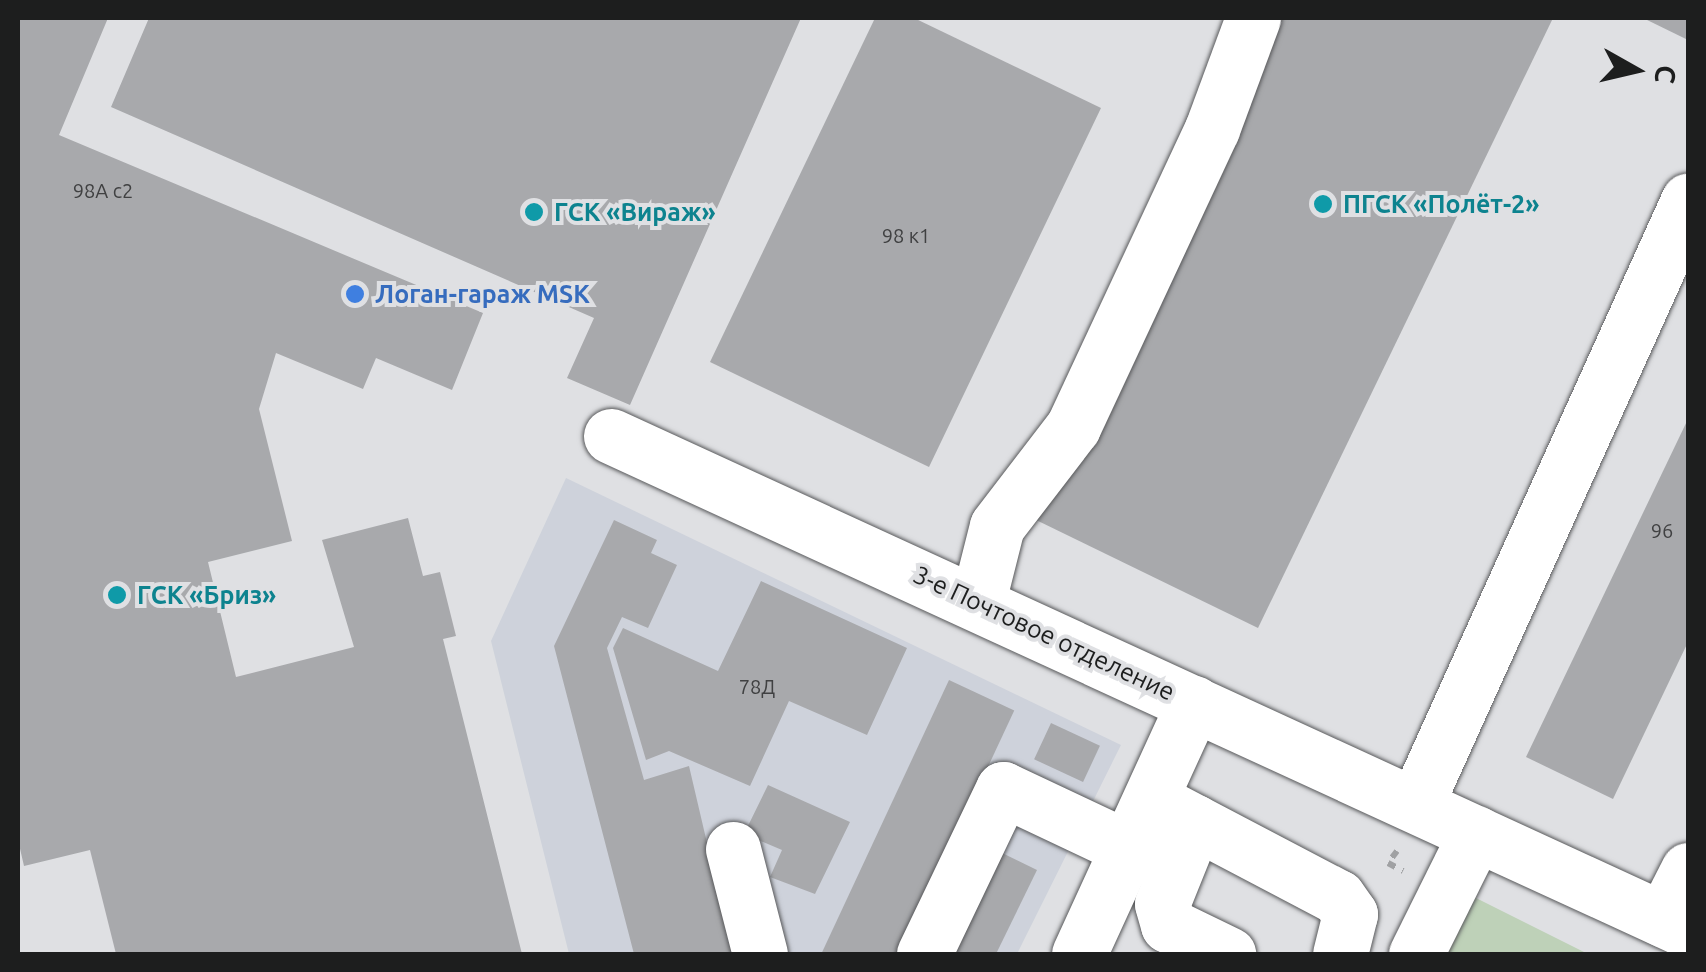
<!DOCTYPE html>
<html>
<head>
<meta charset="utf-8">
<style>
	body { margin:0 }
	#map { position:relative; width:1706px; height:972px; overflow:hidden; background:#dfe0e3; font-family:Ubuntu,sans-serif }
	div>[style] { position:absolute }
	.built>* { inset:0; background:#ced2db }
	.green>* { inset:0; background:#bed1b8 }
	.building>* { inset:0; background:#a8a9ac; transform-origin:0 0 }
	.path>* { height:6px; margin-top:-3px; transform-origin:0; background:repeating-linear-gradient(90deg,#a0a1a3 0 8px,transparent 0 16px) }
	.roads { filter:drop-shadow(0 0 2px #58595b) drop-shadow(0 0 2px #58595b) }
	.minor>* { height:55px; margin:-27.5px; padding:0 27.5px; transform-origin:27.5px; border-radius:27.5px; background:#fff }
	.dots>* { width:28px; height:28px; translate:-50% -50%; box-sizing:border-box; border:5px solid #dfe0e3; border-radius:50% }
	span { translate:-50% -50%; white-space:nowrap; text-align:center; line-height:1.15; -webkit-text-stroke:8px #dfe0e3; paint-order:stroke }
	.number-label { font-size:20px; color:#404142 }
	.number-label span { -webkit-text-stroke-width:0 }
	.culture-label { font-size:25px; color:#0d838f; font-weight:700 }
	.left { translate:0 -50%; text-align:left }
	.shop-label { font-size:25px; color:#366cbe; font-weight:700 }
	.street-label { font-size:25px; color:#1d1e1e }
	.frame { position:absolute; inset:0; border:20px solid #1d1e1e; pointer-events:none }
	.north { position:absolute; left:1586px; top:20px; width:100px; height:100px; -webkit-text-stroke:8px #dfe0e3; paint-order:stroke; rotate:98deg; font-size:28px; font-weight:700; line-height:40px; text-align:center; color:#1d1e1e }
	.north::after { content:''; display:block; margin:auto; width:35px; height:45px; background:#1d1e1e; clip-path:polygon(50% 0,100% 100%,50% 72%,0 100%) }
</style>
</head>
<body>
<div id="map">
	<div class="built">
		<i style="clip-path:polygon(566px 478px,1121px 745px,1017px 954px,569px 954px,491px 641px)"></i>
	</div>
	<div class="green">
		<i style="clip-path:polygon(1466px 893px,1588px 954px,1446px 954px)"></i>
	</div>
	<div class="building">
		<i style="clip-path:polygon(18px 18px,108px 18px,59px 135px,483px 313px,452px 390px,376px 358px,363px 389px,276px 353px,259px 409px,292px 541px,208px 562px,236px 677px,354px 647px,322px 540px,408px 518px,423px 576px,440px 572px,456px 636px,443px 639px,522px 954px,116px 954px,90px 850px,24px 866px,18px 840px)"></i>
		<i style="clip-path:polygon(149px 18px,801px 18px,630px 405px,567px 378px,594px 318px,111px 107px)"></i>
		<i style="clip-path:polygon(875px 18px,914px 18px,1101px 108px,929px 467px,710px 362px)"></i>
		<i style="clip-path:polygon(1273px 18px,1553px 18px,1258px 628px,1032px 518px)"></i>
		<i style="clip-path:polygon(1643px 18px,1688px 18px,1688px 40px)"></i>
		<i style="clip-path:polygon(1688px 419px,1688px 642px,1613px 799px,1526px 757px)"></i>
		<i style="clip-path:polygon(614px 520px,657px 540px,651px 553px,677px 565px,648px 628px,622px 617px,607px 648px,644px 780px,689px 766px,733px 954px,634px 954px,554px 646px)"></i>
		<i style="clip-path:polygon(761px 581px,907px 648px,867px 735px,789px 701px,750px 786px,669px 751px,646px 760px,613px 648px,623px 628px,718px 671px)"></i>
		<i style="left:949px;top:680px;width:72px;height:302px;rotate:25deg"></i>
		<i style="left:1051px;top:723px;width:54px;height:40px;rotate:25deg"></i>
		<i style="clip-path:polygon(768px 785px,850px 822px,815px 894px,770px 877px,782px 850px,744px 834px)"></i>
		<i style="clip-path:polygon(996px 850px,1037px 870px,996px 954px,946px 954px)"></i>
	</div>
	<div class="path">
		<i style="left:1397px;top:851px;width:15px;rotate:127deg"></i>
		<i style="left:1388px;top:863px;width:17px;rotate:28deg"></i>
	</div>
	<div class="roads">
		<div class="minor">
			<i style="left:611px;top:436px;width:1185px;rotate:24.68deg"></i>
			<i style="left:978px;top:601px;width:77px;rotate:-75.8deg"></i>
			<i style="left:997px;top:526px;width:125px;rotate:-52.5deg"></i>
			<i style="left:1073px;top:427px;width:329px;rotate:-65deg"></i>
			<i style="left:1212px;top:129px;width:118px;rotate:-69.7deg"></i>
			<i style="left:1151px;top:799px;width:211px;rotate:27.7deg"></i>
			<i style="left:1338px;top:897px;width:21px;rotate:55deg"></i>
			<i style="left:1350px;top:914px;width:41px;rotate:104deg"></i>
			<i style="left:1416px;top:804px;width:662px;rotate:-65.72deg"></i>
			<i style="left:1195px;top:822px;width:88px;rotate:111.9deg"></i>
			<i style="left:1162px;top:904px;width:22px;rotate:74deg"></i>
			<i style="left:1168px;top:925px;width:67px;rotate:25.8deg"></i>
			<i style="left:733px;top:849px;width:108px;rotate:75.6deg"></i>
			<i style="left:1663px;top:919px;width:55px;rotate:-63deg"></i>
			<i style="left:924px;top:954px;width:183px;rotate:-64.4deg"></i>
			<i style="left:1003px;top:789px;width:138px;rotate:25.3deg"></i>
			<i style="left:1079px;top:954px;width:276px;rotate:-65.4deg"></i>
			<i style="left:1416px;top:954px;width:135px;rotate:-63.6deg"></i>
		</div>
	</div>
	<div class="dots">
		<i style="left:1323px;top:204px;background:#0f9aa8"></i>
		<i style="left:534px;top:212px;background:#0f9aa8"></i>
		<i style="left:355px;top:294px;background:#3f7fe0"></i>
		<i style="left:117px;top:595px;background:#0f9aa8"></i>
	</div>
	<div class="number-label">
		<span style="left:103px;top:190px">98А с2</span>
		<span style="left:906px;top:235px">98 к1</span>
		<span style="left:1662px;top:530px">96</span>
		<span style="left:757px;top:686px">78Д</span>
	</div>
	<div class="culture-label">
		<span class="left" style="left:1343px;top:204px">ПГСК «Полёт-2»</span>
		<span class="left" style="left:554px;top:212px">ГСК «Вираж»</span>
		<span class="left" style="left:137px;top:595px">ГСК «Бриз»</span>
	</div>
	<div class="shop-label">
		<span class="left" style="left:375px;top:294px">Логан-гараж MSK</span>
	</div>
	<div class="street-label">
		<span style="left:1044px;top:633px;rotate:25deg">3-е Почтовое отделение</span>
	</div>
	<div class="frame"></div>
	<div class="north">С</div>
</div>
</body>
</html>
